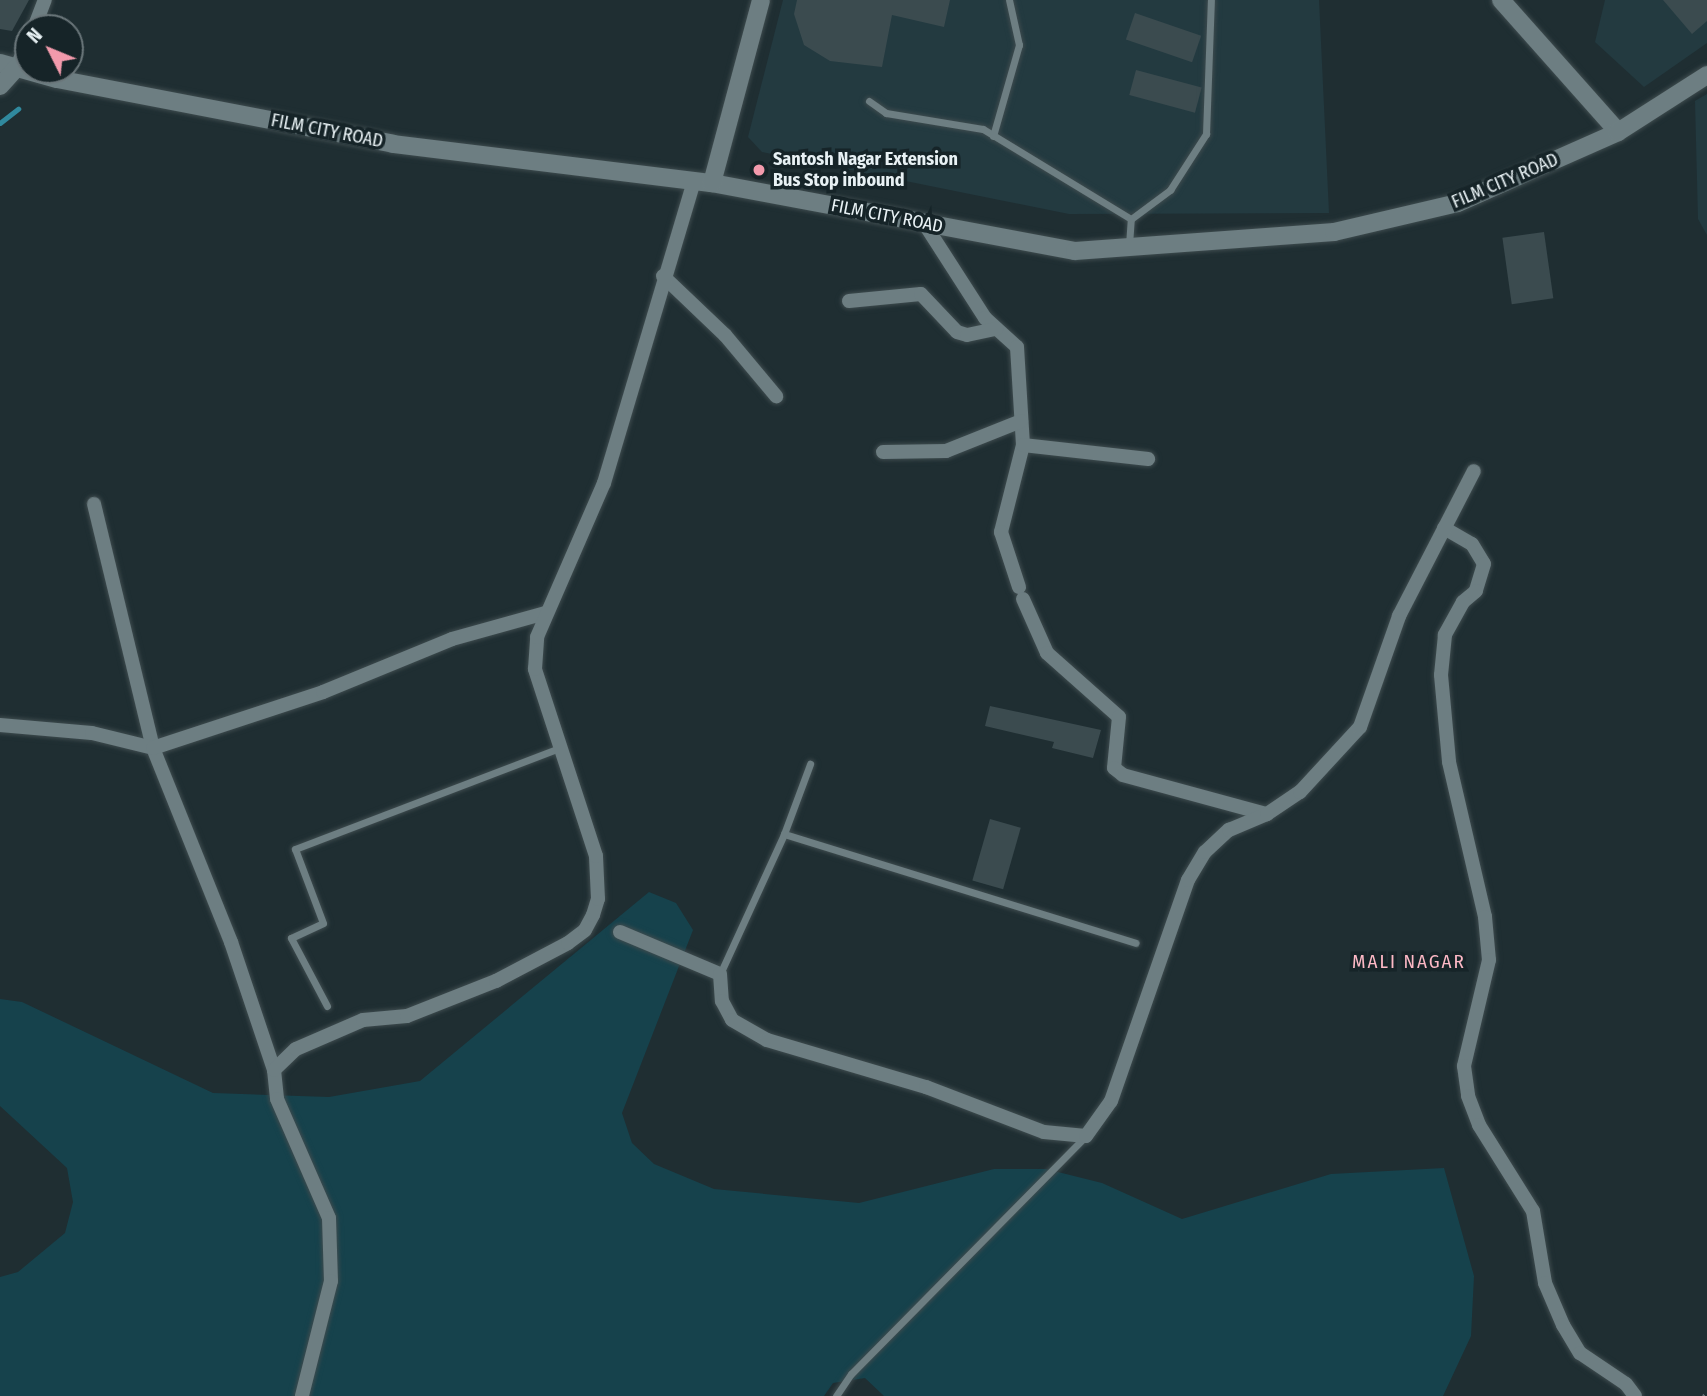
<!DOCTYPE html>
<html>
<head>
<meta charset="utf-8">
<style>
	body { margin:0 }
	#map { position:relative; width:1707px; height:1396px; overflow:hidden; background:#1f2e32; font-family:"Fira Sans Condensed",sans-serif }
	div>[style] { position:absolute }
	.built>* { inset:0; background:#233a40 }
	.green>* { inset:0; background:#16424c }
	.stream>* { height:4.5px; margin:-2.25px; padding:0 2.25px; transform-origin:2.25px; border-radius:2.25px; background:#30899e }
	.building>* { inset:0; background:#3b4b4f; transform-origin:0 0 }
	.path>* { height:2.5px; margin-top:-1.25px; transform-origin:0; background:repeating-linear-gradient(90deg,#647074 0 2px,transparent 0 7px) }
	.roads { filter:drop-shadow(0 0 2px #3e4b4e) drop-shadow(0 0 2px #3e4b4e) }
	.service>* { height:7px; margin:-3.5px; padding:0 3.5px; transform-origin:3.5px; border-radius:3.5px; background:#6d7e82 }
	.minor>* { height:14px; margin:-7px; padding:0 7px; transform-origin:7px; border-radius:7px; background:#6d7e82 }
	.tertiary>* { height:18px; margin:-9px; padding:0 9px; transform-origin:9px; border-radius:9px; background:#6d7e82 }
	.dots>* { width:19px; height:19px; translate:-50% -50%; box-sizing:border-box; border:4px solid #162428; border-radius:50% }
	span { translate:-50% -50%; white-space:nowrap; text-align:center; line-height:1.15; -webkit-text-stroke:7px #162428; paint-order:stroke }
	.street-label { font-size:18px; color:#e8f1f4 }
	.poi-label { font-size:18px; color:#e8f1f4; font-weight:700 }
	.left { translate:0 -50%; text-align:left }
	.neighbourhood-label { font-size:19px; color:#fdb9c6; letter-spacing:2px }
	.north { position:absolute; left:14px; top:14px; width:70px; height:70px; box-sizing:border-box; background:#162428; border:2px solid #6a767a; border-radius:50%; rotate:313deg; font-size:19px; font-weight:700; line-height:28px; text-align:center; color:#e8f1f4 }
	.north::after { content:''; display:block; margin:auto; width:24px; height:32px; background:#f29aac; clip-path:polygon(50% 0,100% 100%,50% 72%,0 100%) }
</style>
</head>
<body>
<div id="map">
	<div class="built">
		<i style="clip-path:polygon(783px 0,1319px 0,1329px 213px,1069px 214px,762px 152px,748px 137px)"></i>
		<i style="clip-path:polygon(1605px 0,1707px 0,1707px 43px,1644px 87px,1595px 42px)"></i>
		<i style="clip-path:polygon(1707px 94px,1707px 235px,1698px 219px,1695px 101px)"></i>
	</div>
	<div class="green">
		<i style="clip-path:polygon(649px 892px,676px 903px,693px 930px,622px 1113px,632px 1143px,654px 1164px,714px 1189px,859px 1203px,994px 1169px,1046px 1169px,1102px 1183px,1182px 1219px,1331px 1174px,1444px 1168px,1474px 1276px,1471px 1336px,1443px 1396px,884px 1396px,865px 1378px,833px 1383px,824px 1396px,0 1396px,0 1277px,18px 1272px,65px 1233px,73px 1202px,67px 1168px,0 1106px,0 999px,22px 1002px,213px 1093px,329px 1097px,420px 1081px)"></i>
	</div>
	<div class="stream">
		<i style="left:0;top:123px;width:23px;rotate:-38deg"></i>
	</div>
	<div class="building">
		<i style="clip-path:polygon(0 0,29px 0,12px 31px,0 29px)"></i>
		<i style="clip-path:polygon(797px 0,950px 0,944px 27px,892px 15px,882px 67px,830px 61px,804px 45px,794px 14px)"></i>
		<i style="clip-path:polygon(1663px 0,1707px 0,1707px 21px,1692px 34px)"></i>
		<i style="left:1135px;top:13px;width:70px;height:28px;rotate:19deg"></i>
		<i style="left:1136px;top:70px;width:68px;height:26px;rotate:15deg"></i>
		<i style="left:1544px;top:232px;width:67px;height:42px;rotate:82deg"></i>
		<i style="clip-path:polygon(990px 706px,1101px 730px,1093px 758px,1052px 748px,1054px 742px,985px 726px)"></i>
		<i style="left:990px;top:819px;width:32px;height:64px;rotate:16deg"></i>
	</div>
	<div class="path">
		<i style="left:1703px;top:1396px;width:6px;rotate:-45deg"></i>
	</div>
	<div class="roads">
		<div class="service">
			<i style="left:869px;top:101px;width:21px;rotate:35deg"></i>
			<i style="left:886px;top:113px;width:98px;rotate:9.4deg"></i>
			<i style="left:983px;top:129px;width:173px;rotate:31.3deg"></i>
			<i style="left:993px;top:136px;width:95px;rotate:-74.1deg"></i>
			<i style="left:1019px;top:45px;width:46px;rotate:-102.5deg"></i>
			<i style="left:1129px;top:245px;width:26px;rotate:-86deg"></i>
			<i style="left:1131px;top:219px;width:49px;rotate:-36.6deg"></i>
			<i style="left:1170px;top:190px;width:67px;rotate:-57.3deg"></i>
			<i style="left:1206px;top:134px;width:134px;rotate:-87.9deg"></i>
			<i style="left:784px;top:834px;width:368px;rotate:17.2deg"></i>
			<i style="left:720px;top:974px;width:154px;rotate:-65.4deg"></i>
			<i style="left:784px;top:834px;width:75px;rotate:-69.6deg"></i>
			<i style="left:327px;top:1006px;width:77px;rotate:-117.9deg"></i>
			<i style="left:291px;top:938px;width:35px;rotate:-25deg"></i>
			<i style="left:323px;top:923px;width:79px;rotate:-110.7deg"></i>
			<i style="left:295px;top:849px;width:283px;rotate:-20.9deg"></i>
			<i style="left:836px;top:1396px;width:27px;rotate:-56deg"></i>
			<i style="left:851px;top:1374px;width:334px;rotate:-45.4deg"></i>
		</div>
		<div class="minor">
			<i style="left:34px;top:28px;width:30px;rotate:-69deg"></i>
			<i style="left:16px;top:68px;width:29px;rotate:-65deg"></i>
			<i style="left:924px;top:223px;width:113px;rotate:57.3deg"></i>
			<i style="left:985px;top:318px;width:43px;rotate:42.2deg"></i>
			<i style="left:1017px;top:347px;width:98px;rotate:86.5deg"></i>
			<i style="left:1023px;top:445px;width:90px;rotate:104.2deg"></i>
			<i style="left:1001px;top:532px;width:58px;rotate:71.9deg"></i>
			<i style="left:663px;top:276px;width:86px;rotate:43.6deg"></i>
			<i style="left:725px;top:335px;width:80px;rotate:50.1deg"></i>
			<i style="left:849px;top:301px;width:72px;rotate:-5.6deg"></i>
			<i style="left:921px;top:294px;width:52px;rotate:46.5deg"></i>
			<i style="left:957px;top:332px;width:10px;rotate:17deg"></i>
			<i style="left:967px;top:335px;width:30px;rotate:-12deg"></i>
			<i style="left:1023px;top:445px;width:126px;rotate:6.4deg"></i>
			<i style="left:883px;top:452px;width:63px;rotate:-0.9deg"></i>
			<i style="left:946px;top:451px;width:81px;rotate:-21.8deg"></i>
			<i style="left:94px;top:504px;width:251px;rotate:76.4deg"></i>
			<i style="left:153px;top:748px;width:209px;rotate:68.1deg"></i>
			<i style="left:231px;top:942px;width:135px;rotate:71.4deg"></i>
			<i style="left:274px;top:1070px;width:29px;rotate:84deg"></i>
			<i style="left:277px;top:1099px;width:130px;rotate:66.4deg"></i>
			<i style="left:329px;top:1218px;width:63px;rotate:88.2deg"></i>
			<i style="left:331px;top:1281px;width:119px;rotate:104.2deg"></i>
			<i style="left:1444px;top:528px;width:32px;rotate:30deg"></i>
			<i style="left:1472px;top:544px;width:23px;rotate:59deg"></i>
			<i style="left:1484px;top:564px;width:28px;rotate:107deg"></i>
			<i style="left:1476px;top:591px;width:17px;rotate:140deg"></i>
			<i style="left:1463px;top:602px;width:38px;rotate:119deg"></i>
			<i style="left:1445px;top:635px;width:40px;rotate:95.7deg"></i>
			<i style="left:1441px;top:675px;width:87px;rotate:84.7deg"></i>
			<i style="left:1449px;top:762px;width:159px;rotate:76.9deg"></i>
			<i style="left:1485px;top:917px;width:43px;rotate:84.7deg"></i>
			<i style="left:1489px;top:960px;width:109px;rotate:103.3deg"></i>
			<i style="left:1464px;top:1066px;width:30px;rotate:82deg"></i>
			<i style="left:1468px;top:1096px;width:31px;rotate:69deg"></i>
			<i style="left:1479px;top:1125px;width:102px;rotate:57.9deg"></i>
			<i style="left:1533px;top:1211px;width:73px;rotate:80.5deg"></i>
			<i style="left:1545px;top:1283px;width:46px;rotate:66.8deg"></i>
			<i style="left:1563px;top:1325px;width:33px;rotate:59deg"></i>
			<i style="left:1580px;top:1353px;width:55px;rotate:34deg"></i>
			<i style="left:1626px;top:1384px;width:15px;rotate:53deg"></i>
			<i style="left:1023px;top:599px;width:59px;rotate:66deg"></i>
			<i style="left:1047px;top:653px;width:96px;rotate:41.6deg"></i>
			<i style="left:1119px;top:717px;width:51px;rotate:95.6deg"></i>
			<i style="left:1114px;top:768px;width:11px;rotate:38deg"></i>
			<i style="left:1123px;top:775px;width:149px;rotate:15.2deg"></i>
			<i style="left:0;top:725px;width:92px;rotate:5deg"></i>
			<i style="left:92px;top:733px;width:63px;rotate:13.8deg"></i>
			<i style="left:153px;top:748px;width:179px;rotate:-18.2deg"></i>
			<i style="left:323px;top:692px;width:139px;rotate:-22.3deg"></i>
			<i style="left:452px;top:639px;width:97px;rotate:-15.6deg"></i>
			<i style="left:620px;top:932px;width:108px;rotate:22.8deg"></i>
			<i style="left:720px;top:974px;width:27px;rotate:86deg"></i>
			<i style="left:722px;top:1001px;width:21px;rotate:62deg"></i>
			<i style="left:732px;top:1020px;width:40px;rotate:29.7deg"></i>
			<i style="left:767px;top:1040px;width:166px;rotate:16.5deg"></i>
			<i style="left:926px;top:1087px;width:126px;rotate:20.9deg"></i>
			<i style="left:1044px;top:1132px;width:42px;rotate:5.4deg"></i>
			<i style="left:1086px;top:1136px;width:43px;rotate:-54.5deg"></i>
			<i style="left:1111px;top:1101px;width:234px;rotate:-70.8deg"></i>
			<i style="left:1188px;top:880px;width:33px;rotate:-59deg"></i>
			<i style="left:1205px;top:852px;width:33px;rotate:-43deg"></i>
			<i style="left:1229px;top:830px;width:41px;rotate:-22.8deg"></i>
			<i style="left:1267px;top:814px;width:40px;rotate:-34deg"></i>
			<i style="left:1300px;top:792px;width:88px;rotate:-47.3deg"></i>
			<i style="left:1360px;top:727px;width:118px;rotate:-70.6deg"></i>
			<i style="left:1399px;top:616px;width:163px;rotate:-62.7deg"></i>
			<i style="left:274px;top:1070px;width:30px;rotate:-44deg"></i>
			<i style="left:296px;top:1049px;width:73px;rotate:-23.4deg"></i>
			<i style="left:363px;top:1020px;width:44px;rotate:-5.2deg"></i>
			<i style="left:407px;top:1016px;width:96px;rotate:-21.5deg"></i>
			<i style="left:496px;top:981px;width:81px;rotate:-27.8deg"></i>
			<i style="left:568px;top:943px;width:21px;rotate:-37deg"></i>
			<i style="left:585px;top:930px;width:17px;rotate:-62deg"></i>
			<i style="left:593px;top:915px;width:17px;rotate:-73deg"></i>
			<i style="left:598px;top:899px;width:43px;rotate:-92.7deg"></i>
			<i style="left:596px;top:856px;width:197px;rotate:-108.1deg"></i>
			<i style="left:535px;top:669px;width:32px;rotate:-86deg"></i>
			<i style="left:537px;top:637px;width:168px;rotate:-66.5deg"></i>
			<i style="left:604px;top:483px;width:315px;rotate:-73.4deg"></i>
		</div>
		<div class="tertiary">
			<i style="left:1501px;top:0;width:176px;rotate:48.4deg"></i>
			<i style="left:0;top:63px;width:59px;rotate:15.7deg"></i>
			<i style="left:57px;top:79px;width:342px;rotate:10.9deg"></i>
			<i style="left:393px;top:144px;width:321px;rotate:7deg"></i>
			<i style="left:712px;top:183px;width:369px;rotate:10.6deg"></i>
			<i style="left:1075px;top:251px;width:260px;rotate:-4.2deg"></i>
			<i style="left:1334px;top:232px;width:127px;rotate:-13.2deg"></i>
			<i style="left:1458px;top:203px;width:175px;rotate:-23.9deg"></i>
			<i style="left:1618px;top:132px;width:106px;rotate:-32.6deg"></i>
			<i style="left:0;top:86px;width:24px;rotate:-48deg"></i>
			<i style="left:712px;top:183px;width:189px;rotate:-75deg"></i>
		</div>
	</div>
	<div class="dots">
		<i style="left:759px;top:170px;background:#f29aac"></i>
	</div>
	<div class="street-label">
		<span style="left:327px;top:131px;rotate:11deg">FILM CITY ROAD</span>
		<span style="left:1505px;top:181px;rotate:-23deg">FILM CITY ROAD</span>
		<span style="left:887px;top:216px;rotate:11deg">FILM CITY ROAD</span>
	</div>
	<div class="poi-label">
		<span class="left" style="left:773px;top:170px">Santosh Nagar Extension<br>Bus Stop inbound</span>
	</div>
	<div class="neighbourhood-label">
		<span style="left:1409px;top:962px">MALI NAGAR</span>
	</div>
	<div class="north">N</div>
</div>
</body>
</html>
